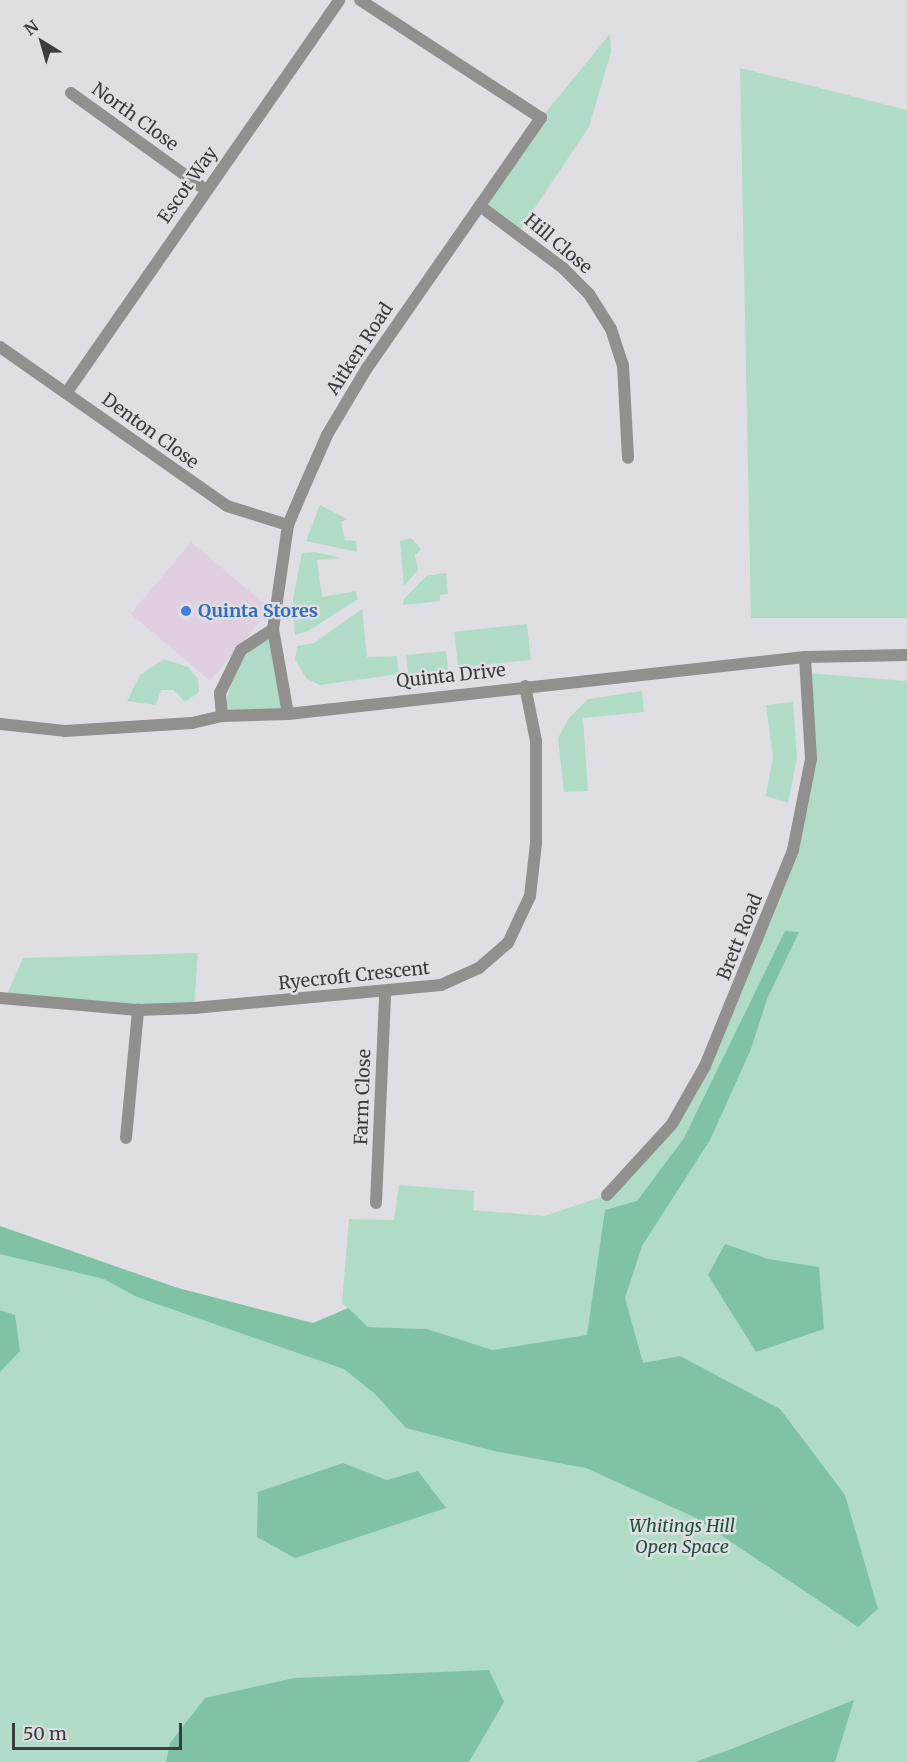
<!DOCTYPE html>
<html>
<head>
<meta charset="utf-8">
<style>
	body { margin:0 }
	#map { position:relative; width:907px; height:1762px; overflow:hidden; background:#dfdfe3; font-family:Merriweather,serif }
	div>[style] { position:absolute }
	.commercial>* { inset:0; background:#e0cfe1; transform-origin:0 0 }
	.green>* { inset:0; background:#b0dbc6; transform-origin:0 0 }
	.forest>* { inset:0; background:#80c3a4 }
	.minor>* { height:12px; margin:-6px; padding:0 6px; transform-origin:6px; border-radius:6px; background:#91908e }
	.tertiary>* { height:12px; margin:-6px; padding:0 6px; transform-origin:6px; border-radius:6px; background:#91908e }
	.dots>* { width:16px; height:16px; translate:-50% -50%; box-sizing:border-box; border:3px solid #dfdfe3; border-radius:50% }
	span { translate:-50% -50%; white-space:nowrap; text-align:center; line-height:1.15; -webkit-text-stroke:5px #dfdfe3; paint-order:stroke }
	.street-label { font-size:18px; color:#3c3c3e }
	.shop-label { font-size:18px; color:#366cbe; font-weight:700 }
	.left { translate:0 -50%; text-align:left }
	.park-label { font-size:18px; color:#1d523d; font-style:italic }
	.north { position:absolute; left:12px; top:12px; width:60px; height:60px; -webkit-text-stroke:4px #dfdfe3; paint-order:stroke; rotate:323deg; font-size:16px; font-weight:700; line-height:24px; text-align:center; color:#3c3c3e }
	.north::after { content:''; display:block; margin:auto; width:21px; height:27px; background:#3c3c3e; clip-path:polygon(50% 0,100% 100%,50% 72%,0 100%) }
	.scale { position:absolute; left:12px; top:1723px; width:170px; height:27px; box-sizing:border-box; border:3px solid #3c3c3e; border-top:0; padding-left:8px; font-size:18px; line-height:21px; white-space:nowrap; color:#3c3c3e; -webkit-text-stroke:4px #dfdfe3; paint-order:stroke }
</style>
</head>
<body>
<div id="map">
	<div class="commercial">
		<i style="left:191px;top:542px;width:104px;height:94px;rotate:40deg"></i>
	</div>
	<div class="green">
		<i style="clip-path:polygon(610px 34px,611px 52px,589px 127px,518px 233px,480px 206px,541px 118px)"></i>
		<i style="clip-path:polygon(740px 68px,907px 110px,907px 618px,751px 618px)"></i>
		<i style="clip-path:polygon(320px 505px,347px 519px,341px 522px,345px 540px,356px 541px,357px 552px,306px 541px)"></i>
		<i style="clip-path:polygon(411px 538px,421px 549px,415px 555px,418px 570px,404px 586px,400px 541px)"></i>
		<i style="clip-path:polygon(315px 552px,341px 558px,317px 560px,322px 597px,356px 591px,358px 599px,308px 631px,295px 635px,293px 599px,302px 553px)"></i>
		<i style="clip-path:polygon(446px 573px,448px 594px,440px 595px,440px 601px,403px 605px,404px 599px,426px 576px)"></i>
		<i style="clip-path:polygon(362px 609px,367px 657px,397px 656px,399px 674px,320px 685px,307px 679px,295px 660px,297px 646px,314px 643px)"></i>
		<i style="left:527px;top:624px;width:36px;height:73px;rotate:84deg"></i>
		<i style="clip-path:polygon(273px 629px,288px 709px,222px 716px,241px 650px)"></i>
		<i style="left:446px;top:651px;width:20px;height:40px;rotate:84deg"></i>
		<i style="clip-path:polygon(164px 659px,188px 667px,198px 679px,199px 692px,185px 702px,174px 690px,161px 690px,156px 705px,127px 701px,140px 675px)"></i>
		<i style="clip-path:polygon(807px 673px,907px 681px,907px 1762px,0 1762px,0 1243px,339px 1347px,462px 1341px,427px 1329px,368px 1327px,342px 1303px,349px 1219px,394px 1220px,399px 1185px,474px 1191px,473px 1210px,544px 1216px,607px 1195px,672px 1123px,705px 1066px,793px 850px,811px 759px)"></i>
		<i style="clip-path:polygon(642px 691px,644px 712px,583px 718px,588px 791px,564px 792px,558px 738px,569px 718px,588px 699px)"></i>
		<i style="clip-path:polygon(793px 702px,797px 758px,788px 803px,766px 796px,773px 757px,766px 705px)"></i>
		<i style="clip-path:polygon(198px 953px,194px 1008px,5px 999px,23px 958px)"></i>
	</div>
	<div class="forest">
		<i style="clip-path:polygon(785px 931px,799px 932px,767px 999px,751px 1049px,710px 1140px,642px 1246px,625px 1298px,643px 1363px,680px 1356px,780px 1409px,845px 1495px,878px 1609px,858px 1627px,694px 1517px,586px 1468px,494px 1451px,406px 1428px,375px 1394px,344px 1369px,137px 1297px,104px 1279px,0 1254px,0 1226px,178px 1288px,313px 1323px,348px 1308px,368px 1327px,427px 1329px,492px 1350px,587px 1335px,605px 1210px,637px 1201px,684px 1138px)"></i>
		<i style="clip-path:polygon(725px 1244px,768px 1259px,819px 1267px,824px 1329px,756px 1352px,708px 1275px)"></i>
		<i style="clip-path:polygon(0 1310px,15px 1315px,20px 1351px,0 1372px)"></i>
		<i style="clip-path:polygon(343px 1463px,387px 1480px,418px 1471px,446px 1508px,295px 1558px,257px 1537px,258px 1492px)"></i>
		<i style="clip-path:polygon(489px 1670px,504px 1702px,469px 1762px,166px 1762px,170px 1743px,205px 1698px,294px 1678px)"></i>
		<i style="clip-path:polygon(854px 1700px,835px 1762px,695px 1762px,734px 1748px)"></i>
	</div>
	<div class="minor">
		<i style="left:71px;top:93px;width:166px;rotate:35.7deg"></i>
		<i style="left:480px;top:206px;width:104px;rotate:36.8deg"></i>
		<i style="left:563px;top:268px;width:37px;rotate:45deg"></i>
		<i style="left:589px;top:294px;width:41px;rotate:57.8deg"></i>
		<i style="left:611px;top:329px;width:38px;rotate:72deg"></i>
		<i style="left:623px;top:365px;width:93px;rotate:86.9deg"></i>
		<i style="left:0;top:347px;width:277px;rotate:35deg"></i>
		<i style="left:227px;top:506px;width:64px;rotate:17.3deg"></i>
		<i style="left:67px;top:392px;width:477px;rotate:-55.2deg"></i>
		<i style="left:288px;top:714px;width:86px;rotate:-100deg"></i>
		<i style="left:273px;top:629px;width:105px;rotate:-81.8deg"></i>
		<i style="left:288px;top:525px;width:36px;rotate:-67deg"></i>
		<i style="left:302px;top:492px;width:62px;rotate:-66.3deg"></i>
		<i style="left:327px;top:435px;width:78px;rotate:-59.2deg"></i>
		<i style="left:367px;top:368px;width:305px;rotate:-55.2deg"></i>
		<i style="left:541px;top:118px;width:216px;rotate:-146.9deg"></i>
		<i style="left:222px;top:716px;width:23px;rotate:-95deg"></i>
		<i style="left:220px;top:693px;width:48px;rotate:-64deg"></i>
		<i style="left:241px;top:650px;width:38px;rotate:-33deg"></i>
		<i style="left:0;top:998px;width:139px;rotate:5deg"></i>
		<i style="left:138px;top:1010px;width:56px;rotate:-2deg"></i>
		<i style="left:194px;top:1008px;width:248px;rotate:-5.3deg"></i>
		<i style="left:441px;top:985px;width:42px;rotate:-24.1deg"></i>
		<i style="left:479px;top:968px;width:38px;rotate:-41deg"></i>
		<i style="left:508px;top:943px;width:52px;rotate:-64.9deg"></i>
		<i style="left:530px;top:896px;width:53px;rotate:-83.5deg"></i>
		<i style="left:536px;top:843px;width:102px;rotate:-90deg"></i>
		<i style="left:536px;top:741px;width:56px;rotate:-101.3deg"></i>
		<i style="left:126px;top:1138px;width:129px;rotate:-84.6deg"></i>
		<i style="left:607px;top:1195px;width:96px;rotate:-47.5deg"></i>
		<i style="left:672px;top:1124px;width:67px;rotate:-60.4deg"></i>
		<i style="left:705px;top:1066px;width:233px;rotate:-67.8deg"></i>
		<i style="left:793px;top:850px;width:93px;rotate:-78.8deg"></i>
		<i style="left:811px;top:759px;width:102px;rotate:-93.4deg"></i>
		<i style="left:376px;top:1203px;width:210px;rotate:-87.5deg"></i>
	</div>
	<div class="tertiary">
		<i style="left:0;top:724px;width:65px;rotate:6.1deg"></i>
		<i style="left:65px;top:731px;width:127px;rotate:-3.6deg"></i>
		<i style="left:192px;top:723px;width:31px;rotate:-13deg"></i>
		<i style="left:222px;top:716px;width:66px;rotate:-1.7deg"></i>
		<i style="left:288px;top:714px;width:520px;rotate:-6.29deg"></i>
		<i style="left:805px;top:657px;width:102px;rotate:-1.1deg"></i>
	</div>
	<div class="dots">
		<i style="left:186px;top:611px;background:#3f7fe0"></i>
	</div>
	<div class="street-label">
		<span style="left:135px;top:117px;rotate:36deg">North Close</span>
		<span style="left:188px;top:185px;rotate:-55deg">Escot Way</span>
		<span style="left:558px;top:244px;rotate:40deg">Hill Close</span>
		<span style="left:360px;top:349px;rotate:-57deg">Aitken Road</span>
		<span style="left:150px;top:431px;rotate:36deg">Denton Close</span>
		<span style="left:451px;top:676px;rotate:-6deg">Quinta Drive</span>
		<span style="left:740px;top:937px;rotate:-68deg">Brett Road</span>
		<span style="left:354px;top:976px;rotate:-6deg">Ryecroft Crescent</span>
		<span style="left:363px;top:1097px;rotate:-88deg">Farm Close</span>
	</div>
	<div class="shop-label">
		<span class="left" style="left:198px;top:611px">Quinta Stores</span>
	</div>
	<div class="park-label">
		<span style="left:682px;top:1537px">Whitings Hill<br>Open Space</span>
	</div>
	<div class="north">N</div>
	<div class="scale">50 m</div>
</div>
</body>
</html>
